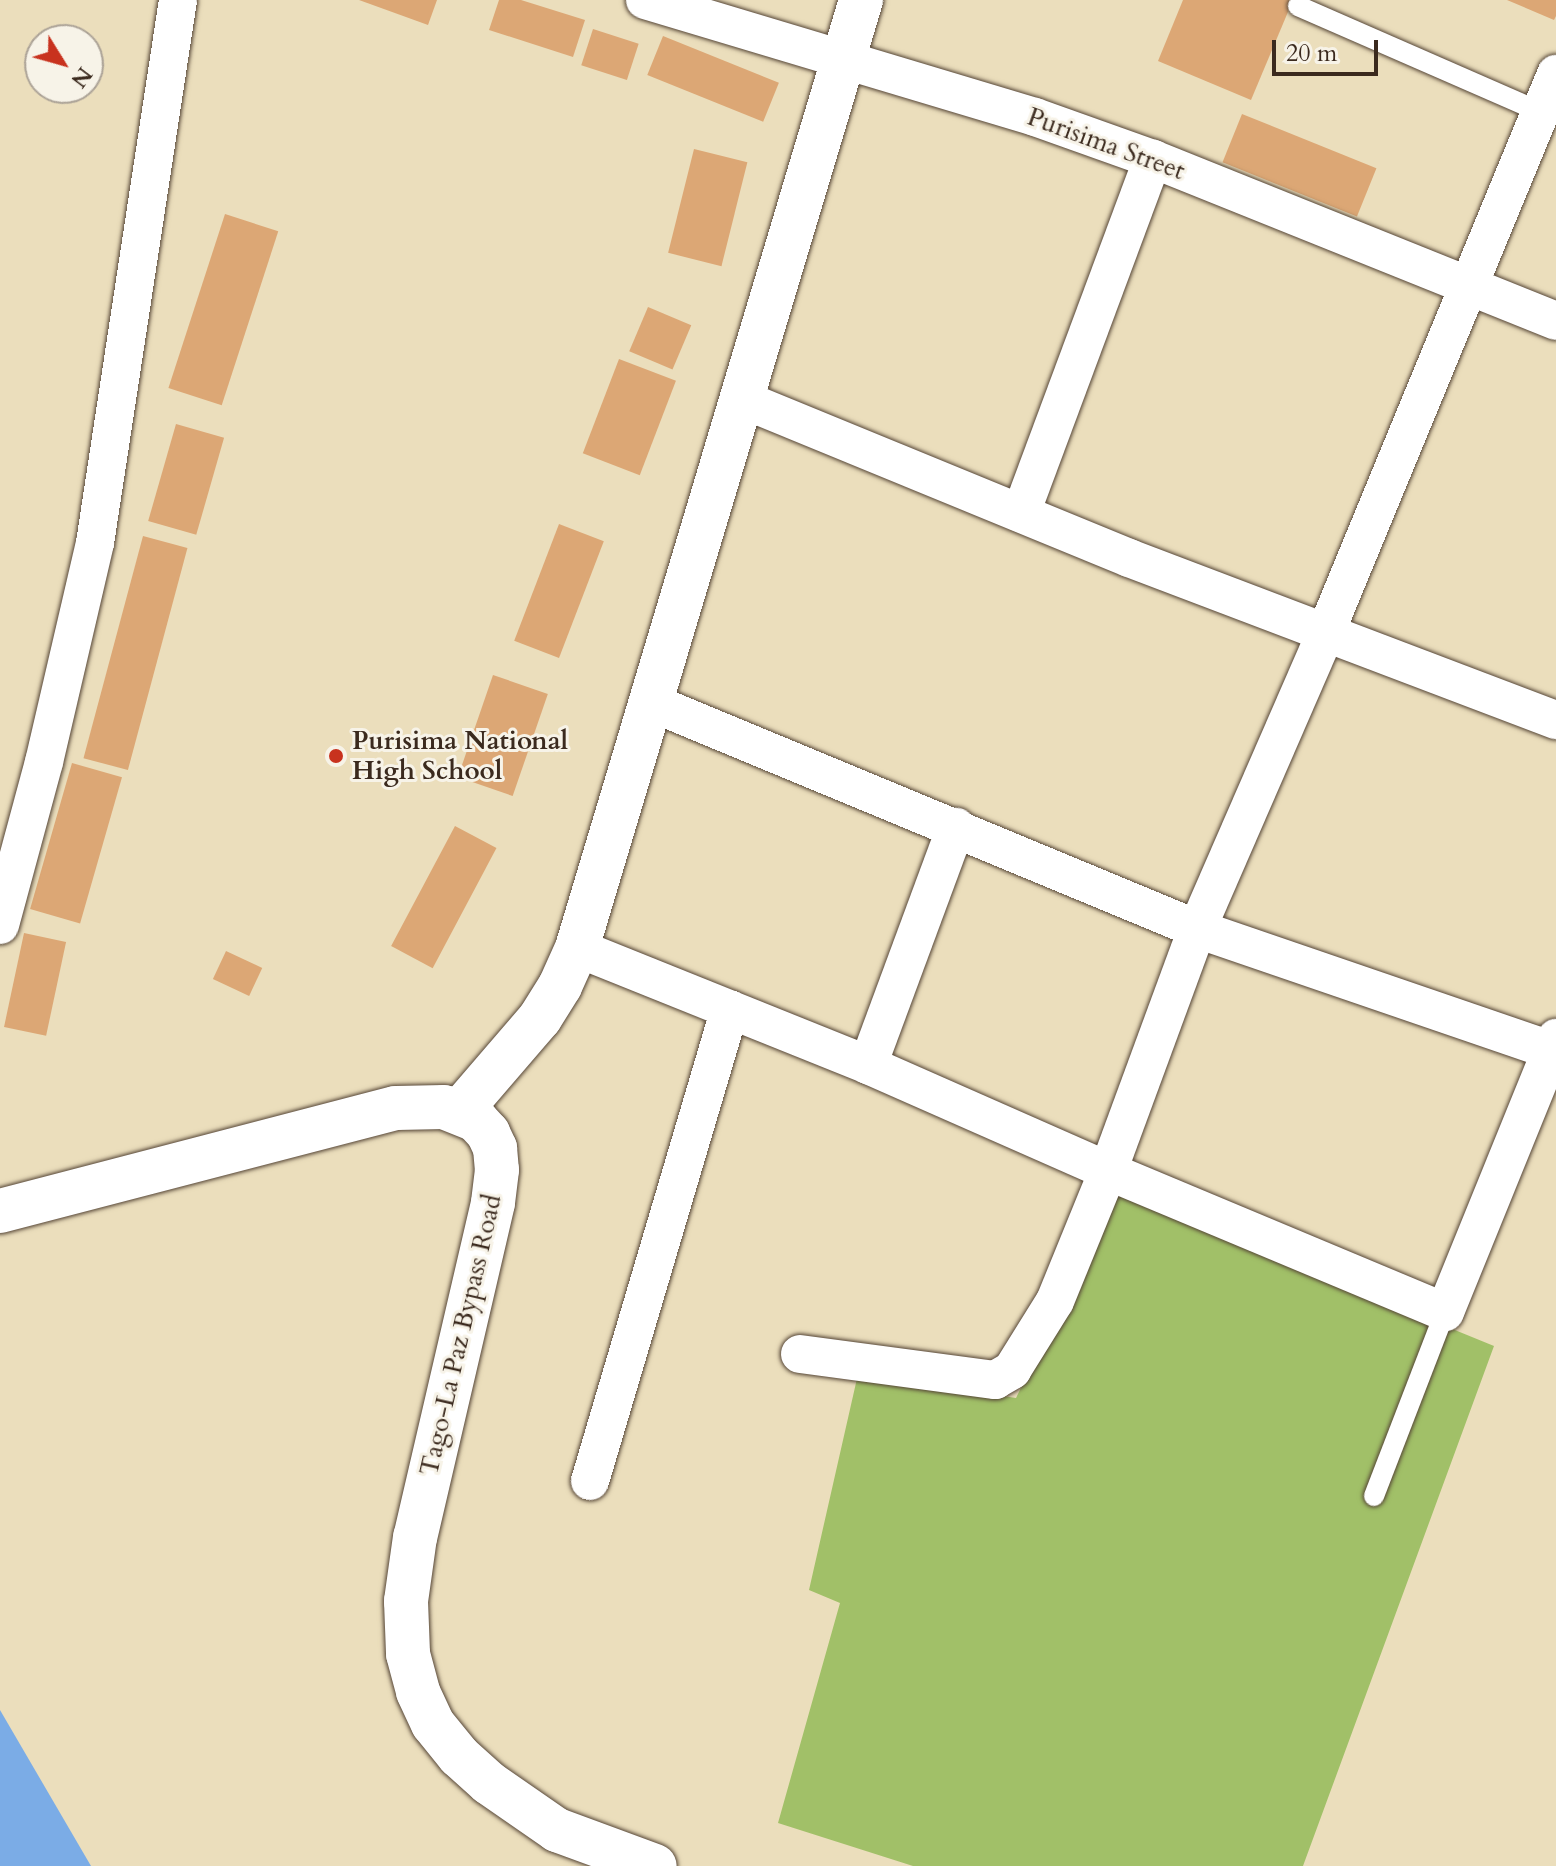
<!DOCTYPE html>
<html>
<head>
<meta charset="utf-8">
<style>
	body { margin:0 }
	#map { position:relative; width:1556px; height:1866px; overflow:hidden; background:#ebdebc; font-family:Cardo,serif }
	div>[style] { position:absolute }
	.green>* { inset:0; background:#a1c068 }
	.water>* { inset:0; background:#7bace6 }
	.building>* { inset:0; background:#dca775; transform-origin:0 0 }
	.roads { filter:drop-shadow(0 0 2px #554536) drop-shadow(0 0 2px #554536) }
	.service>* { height:20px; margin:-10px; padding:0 10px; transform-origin:10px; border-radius:10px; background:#fff }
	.minor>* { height:38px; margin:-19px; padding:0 19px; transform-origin:19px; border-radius:19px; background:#fff }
	.tertiary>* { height:44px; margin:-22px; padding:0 22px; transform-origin:22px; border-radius:22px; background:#fff }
	.trunk>* { height:44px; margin:-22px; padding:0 22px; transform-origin:22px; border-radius:22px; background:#fff }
	.dots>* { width:22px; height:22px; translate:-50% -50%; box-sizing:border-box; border:4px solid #f7f3e8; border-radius:50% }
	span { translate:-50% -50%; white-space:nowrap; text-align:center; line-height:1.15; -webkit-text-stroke:6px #f7f3e8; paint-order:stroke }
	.street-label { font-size:26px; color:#3b2a1e }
	.poi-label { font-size:26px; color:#3b2a1e; font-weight:700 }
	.left { translate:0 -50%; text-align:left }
	.north { position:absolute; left:24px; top:24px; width:80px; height:80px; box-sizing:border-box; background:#f7f3e8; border:2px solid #aca397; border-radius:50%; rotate:127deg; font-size:22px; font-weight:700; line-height:32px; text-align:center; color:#3b2a1e }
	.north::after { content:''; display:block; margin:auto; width:28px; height:36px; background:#c8321e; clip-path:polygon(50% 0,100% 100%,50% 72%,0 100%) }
	.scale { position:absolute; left:1272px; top:40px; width:106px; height:36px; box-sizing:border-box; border:4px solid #3b2a1e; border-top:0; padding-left:10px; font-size:24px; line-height:28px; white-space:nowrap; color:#3b2a1e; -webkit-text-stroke:6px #f7f3e8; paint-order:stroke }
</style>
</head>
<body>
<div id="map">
	<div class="green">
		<i style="clip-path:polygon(1117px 1192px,1494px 1346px,1303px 1866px,913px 1866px,778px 1823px,840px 1603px,809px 1590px,858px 1374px,1016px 1398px)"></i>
	</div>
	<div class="water">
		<i style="clip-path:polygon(0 1710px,91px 1866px,0 1866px)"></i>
	</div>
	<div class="building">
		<i style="clip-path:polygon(359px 0,437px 0,428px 25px)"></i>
		<i style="clip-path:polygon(499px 0,521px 0,585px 20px,573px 57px,489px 30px)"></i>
		<i style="clip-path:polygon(1183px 0,1293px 0,1251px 100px,1158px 61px)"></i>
		<i style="clip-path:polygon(1507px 0,1556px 0,1556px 16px,1554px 20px)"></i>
		<i style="left:593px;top:29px;width:48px;height:38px;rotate:18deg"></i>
		<i style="left:663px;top:36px;width:125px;height:42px;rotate:22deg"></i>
		<i style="left:1242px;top:114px;width:145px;height:52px;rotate:22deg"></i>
		<i style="left:694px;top:149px;width:55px;height:107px;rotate:14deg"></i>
		<i style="left:225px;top:214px;width:56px;height:183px;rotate:18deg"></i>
		<i style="left:648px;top:307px;width:47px;height:48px;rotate:23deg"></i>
		<i style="left:619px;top:359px;width:61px;height:101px;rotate:21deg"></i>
		<i style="left:176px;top:424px;width:50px;height:101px;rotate:16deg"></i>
		<i style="left:559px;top:524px;width:48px;height:125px;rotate:21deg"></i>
		<i style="left:143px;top:536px;width:46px;height:230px;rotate:15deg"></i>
		<i style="left:493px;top:675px;width:58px;height:108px;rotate:19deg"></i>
		<i style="left:72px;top:763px;width:52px;height:152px;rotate:16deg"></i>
		<i style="left:455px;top:826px;width:47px;height:136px;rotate:28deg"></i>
		<i style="left:24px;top:933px;width:43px;height:96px;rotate:12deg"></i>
		<i style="left:226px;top:951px;width:40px;height:31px;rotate:25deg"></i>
	</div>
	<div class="roads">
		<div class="service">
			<i style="left:1298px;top:6px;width:265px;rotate:23.6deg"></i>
			<i style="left:1374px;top:1496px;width:197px;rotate:-68.9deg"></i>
		</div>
		<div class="minor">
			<i style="left:645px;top:0;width:407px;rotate:16.7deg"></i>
			<i style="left:1035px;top:117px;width:125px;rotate:19.6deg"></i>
			<i style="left:1153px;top:159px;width:434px;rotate:21.9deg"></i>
			<i style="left:744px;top:400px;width:416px;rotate:22.3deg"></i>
			<i style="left:1129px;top:558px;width:457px;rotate:20.8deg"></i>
			<i style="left:1021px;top:513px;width:378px;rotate:-69.6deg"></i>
			<i style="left:650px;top:702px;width:592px;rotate:22.54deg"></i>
			<i style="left:1197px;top:929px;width:379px;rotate:18.9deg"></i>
			<i style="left:0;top:925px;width:169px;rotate:-74.9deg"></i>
			<i style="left:44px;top:762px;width:225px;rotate:-76.9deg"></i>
			<i style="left:95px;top:543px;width:549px;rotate:-81.31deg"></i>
			<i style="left:577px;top:948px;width:314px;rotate:21.9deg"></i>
			<i style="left:868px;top:1065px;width:262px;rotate:23.8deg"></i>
			<i style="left:1108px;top:1171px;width:365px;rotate:22.7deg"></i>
			<i style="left:1445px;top:1312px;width:296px;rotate:-67.9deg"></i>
			<i style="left:868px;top:1065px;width:254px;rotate:-69.7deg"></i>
			<i style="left:800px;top:1354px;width:197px;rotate:7.6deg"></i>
			<i style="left:995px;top:1380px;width:20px;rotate:-30deg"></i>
			<i style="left:1012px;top:1370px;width:81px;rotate:-58.1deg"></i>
			<i style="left:1055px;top:1301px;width:140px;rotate:-67.8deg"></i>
			<i style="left:1108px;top:1171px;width:258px;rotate:-69.8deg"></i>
			<i style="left:1197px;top:929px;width:322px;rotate:-66.5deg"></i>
			<i style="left:1325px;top:634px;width:606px;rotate:-67.58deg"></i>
			<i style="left:590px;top:1481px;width:492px;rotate:-73.5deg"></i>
		</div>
		<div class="tertiary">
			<i style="left:460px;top:1111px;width:123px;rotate:-49.3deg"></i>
			<i style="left:540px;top:1018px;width:38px;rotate:-58deg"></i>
			<i style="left:560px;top:986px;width:42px;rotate:-65.9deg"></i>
			<i style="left:577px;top:948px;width:990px;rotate:-73.32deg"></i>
		</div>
		<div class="trunk">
			<i style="left:0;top:1211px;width:409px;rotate:-14.6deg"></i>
			<i style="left:396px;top:1108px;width:48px;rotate:-1.2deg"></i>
			<i style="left:444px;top:1107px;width:35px;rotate:22deg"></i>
			<i style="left:476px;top:1120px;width:18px;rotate:47deg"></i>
			<i style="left:488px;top:1133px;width:17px;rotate:65deg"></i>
			<i style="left:495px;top:1148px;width:22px;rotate:85deg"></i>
			<i style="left:497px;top:1170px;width:33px;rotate:97deg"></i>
			<i style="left:493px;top:1203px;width:343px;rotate:103.1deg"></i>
			<i style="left:415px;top:1537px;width:65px;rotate:98deg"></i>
			<i style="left:406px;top:1601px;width:53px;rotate:87.8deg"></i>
			<i style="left:408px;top:1654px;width:39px;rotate:75deg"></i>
			<i style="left:418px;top:1692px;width:35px;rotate:65deg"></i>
			<i style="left:433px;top:1724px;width:41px;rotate:50.9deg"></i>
			<i style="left:459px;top:1756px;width:40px;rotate:42deg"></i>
			<i style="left:489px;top:1783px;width:83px;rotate:34.7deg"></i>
			<i style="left:557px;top:1830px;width:104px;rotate:20.2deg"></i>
		</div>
	</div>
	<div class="dots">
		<i style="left:336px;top:756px;background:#c8321e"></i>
	</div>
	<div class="street-label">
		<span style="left:1106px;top:144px;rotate:20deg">Purisima Street</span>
		<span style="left:461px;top:1335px;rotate:-77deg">Tago-La Paz Bypass Road</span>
	</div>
	<div class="poi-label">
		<span class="left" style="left:352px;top:756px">Purisima National<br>High School</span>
	</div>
	<div class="north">N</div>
	<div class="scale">20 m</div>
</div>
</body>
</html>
